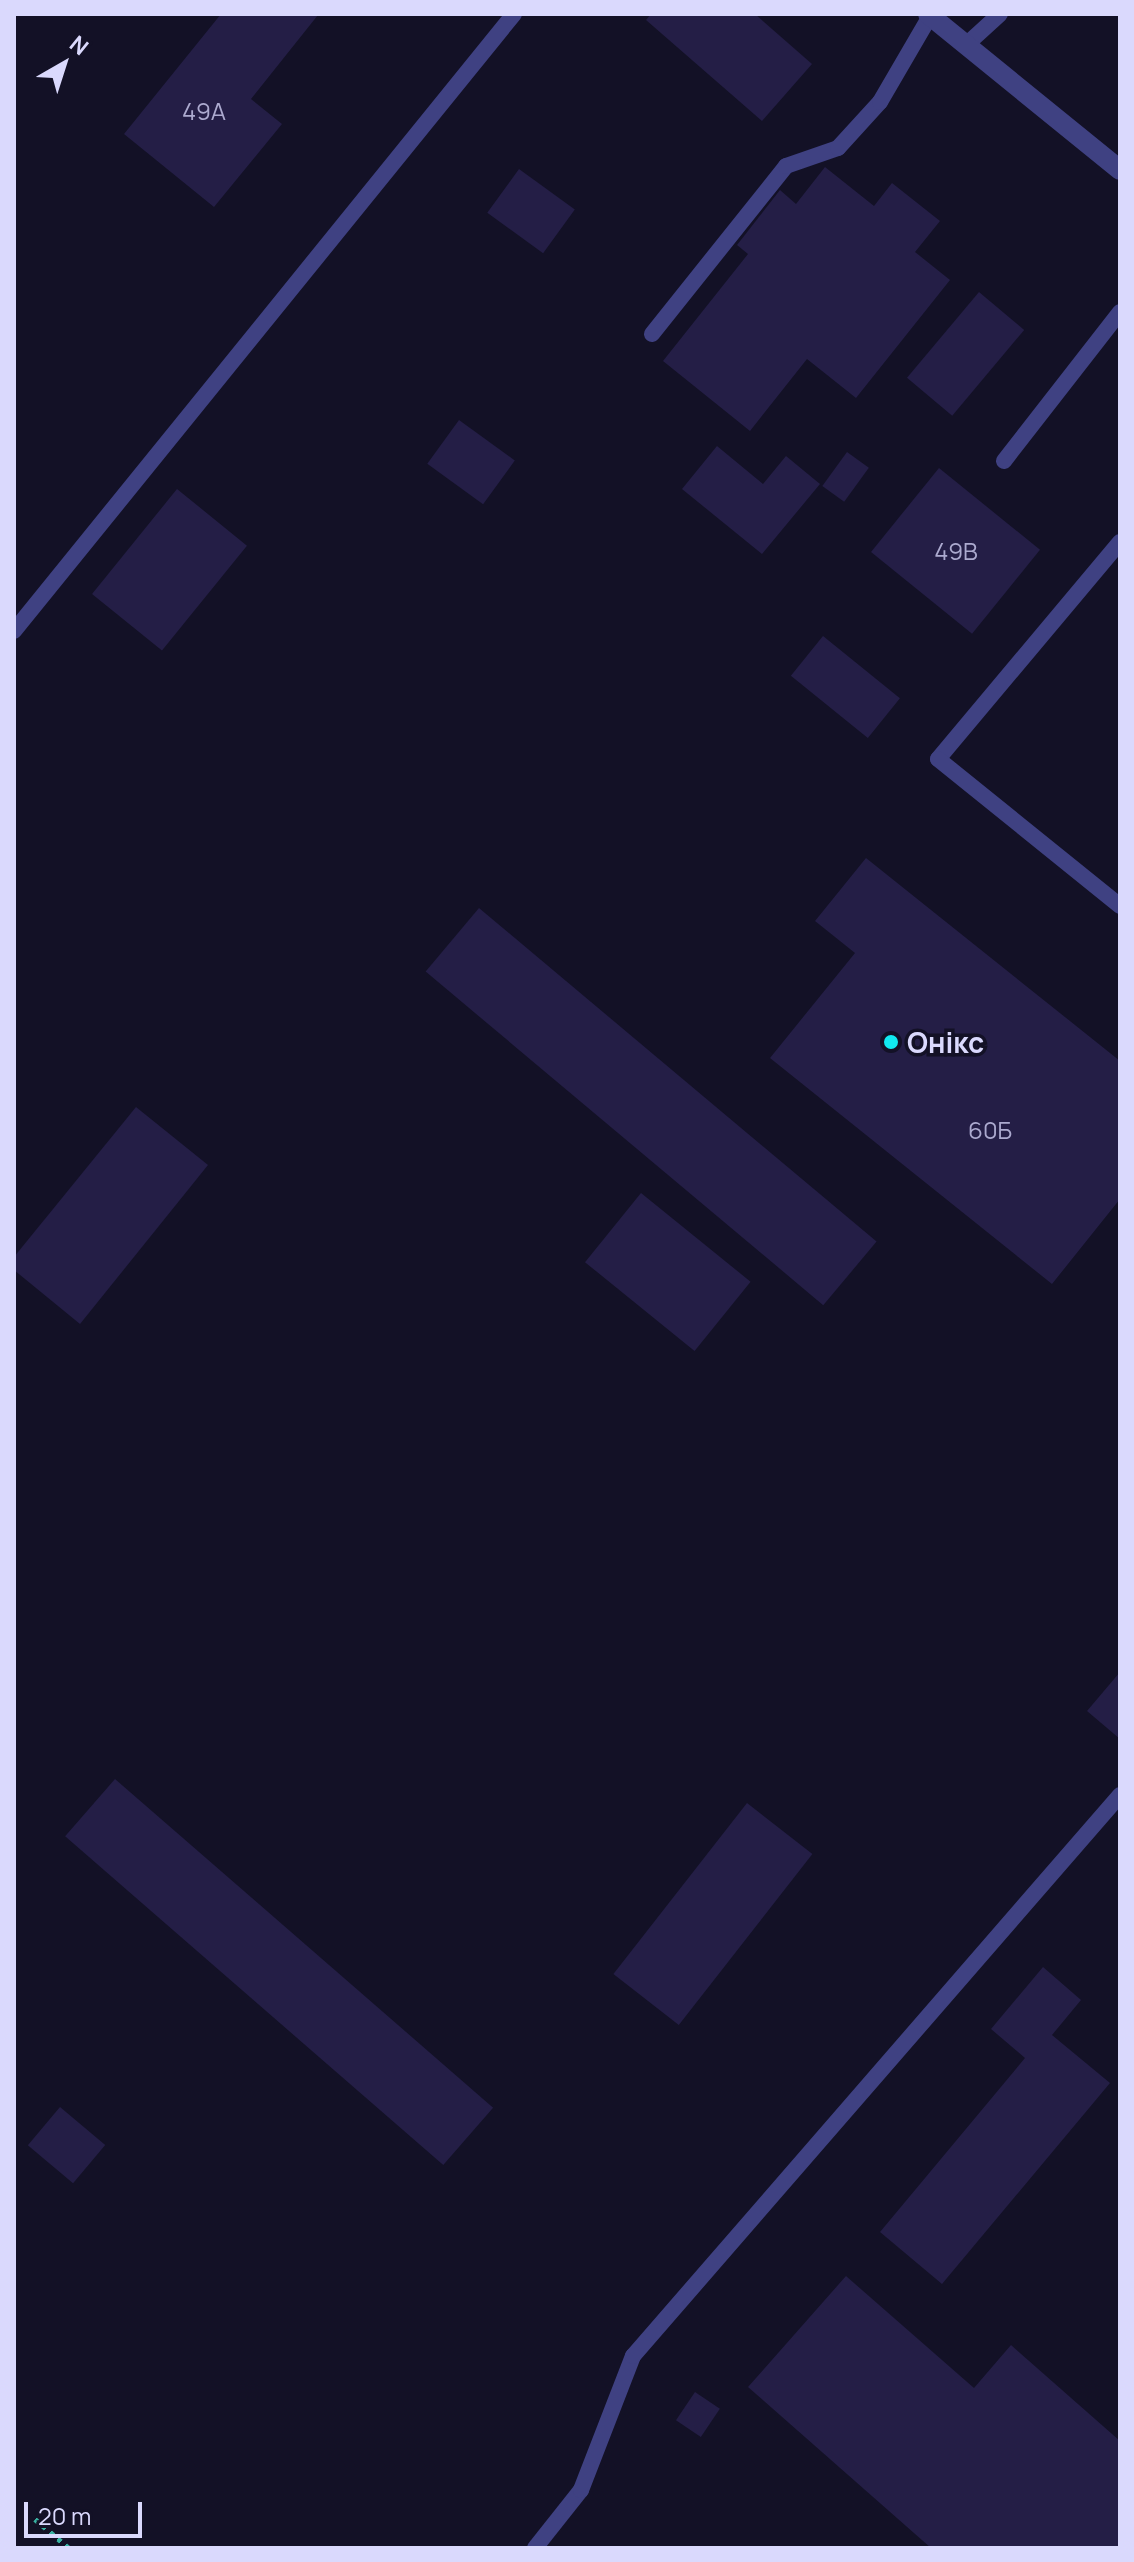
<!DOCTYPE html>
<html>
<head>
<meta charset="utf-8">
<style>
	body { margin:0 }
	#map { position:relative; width:1134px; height:2562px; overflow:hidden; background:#131126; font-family:Manrope,sans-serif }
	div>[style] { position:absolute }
	.building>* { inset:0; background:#241e46; transform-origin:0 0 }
	.path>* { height:5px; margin-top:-2.5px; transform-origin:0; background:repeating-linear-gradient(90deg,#38b1a2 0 4px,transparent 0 10px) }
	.lane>* { height:16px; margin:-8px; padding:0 8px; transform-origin:8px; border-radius:8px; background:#3f4182 }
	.street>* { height:20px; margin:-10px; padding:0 10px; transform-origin:10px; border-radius:10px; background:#3f4182 }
	.dots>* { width:22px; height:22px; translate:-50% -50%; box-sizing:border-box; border:4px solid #131126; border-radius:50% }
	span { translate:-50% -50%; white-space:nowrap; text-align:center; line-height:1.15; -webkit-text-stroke:7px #131126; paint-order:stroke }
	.number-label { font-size:24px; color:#acaacf }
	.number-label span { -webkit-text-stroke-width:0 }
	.poi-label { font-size:28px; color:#dad9fd; font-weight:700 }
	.left { translate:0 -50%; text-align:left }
	.frame { position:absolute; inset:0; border:16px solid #dad9fd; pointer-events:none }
	.north { position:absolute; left:24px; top:24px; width:80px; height:80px; -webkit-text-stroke:6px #131126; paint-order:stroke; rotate:39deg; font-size:22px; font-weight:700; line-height:32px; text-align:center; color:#dad9fd }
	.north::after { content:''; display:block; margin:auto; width:28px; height:36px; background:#dad9fd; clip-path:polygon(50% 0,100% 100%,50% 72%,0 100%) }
	.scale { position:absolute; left:24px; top:2502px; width:118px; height:36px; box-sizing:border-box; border:4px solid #dad9fd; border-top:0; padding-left:10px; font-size:24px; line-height:28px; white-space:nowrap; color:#dad9fd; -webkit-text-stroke:6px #131126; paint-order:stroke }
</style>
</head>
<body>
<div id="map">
	<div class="building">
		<i style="clip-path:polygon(221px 14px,318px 15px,251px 99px,282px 124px,214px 207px,124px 134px)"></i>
		<i style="clip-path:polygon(651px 14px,755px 14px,812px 64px,762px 121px,646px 20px)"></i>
		<i style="clip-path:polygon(825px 167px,874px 206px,892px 183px,940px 221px,915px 252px,950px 280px,856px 398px,807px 359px,750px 431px,663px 361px,748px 254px,737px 245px,780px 190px,796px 204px)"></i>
		<i style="left:519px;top:169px;width:69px;height:54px;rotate:36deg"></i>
		<i style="left:979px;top:292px;width:59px;height:112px;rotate:40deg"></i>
		<i style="left:459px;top:420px;width:69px;height:54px;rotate:36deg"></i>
		<i style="clip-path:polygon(717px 446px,763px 484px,786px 456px,820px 484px,762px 554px,682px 489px)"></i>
		<i style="left:847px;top:452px;width:27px;height:42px;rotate:36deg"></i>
		<i style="left:939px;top:468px;width:130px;height:108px;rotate:39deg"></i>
		<i style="left:177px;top:489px;width:90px;height:135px;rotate:39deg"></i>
		<i style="left:823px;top:636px;width:99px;height:51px;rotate:39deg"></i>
		<i style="clip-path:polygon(866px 858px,1120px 1061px,1120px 1199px,1052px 1284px,770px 1058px,855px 953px,815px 921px)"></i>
		<i style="left:479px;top:908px;width:519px;height:83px;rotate:40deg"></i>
		<i style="clip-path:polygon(136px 1107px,208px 1165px,80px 1324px,14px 1270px,14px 1257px)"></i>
		<i style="left:641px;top:1193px;width:141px;height:89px;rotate:39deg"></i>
		<i style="clip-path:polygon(1120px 1672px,1120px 1739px,1087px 1711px)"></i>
		<i style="left:115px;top:1779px;width:501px;height:76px;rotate:41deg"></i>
		<i style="left:747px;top:1803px;width:83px;height:217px;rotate:38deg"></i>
		<i style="clip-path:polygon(1043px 1967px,1081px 2000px,1052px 2035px,1110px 2083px,942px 2284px,880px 2232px,1025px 2058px,991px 2029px)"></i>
		<i style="left:60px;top:2107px;width:59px;height:50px;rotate:40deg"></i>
		<i style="clip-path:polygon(846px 2276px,974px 2388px,1011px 2345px,1120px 2441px,1120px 2548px,931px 2548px,748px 2387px)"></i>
		<i style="left:695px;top:2392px;width:30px;height:34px;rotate:34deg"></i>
	</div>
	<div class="path">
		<i style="left:35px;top:2519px;width:45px;rotate:40.5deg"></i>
	</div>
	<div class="lane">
		<i style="left:966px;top:45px;width:46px;rotate:-42.4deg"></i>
		<i style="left:652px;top:334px;width:215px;rotate:-51.4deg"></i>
		<i style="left:786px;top:166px;width:55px;rotate:-19.1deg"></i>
		<i style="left:838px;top:148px;width:62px;rotate:-47.6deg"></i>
		<i style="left:880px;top:102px;width:99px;rotate:-59.8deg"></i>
		<i style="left:1004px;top:461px;width:189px;rotate:-52.1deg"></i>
		<i style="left:1120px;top:542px;width:283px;rotate:130deg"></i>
		<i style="left:938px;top:759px;width:234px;rotate:38.9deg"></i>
		<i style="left:14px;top:631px;width:794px;rotate:-50.98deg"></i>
		<i style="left:535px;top:2548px;width:74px;rotate:-51.6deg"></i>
		<i style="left:581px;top:2490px;width:144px;rotate:-68.8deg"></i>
		<i style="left:633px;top:2356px;width:743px;rotate:-49.04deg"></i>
	</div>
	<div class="street">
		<i style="left:928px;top:14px;width:247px;rotate:39.1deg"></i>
	</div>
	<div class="dots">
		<i style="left:891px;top:1042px;background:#11e9f0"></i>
	</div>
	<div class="number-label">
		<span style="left:204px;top:111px">49А</span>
		<span style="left:956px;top:551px">49В</span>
		<span style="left:990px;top:1130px">60Б</span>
	</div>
	<div class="poi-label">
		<span class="left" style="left:907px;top:1042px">Онікс</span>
	</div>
	<div class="frame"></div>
	<div class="north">N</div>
	<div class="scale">20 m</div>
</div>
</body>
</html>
